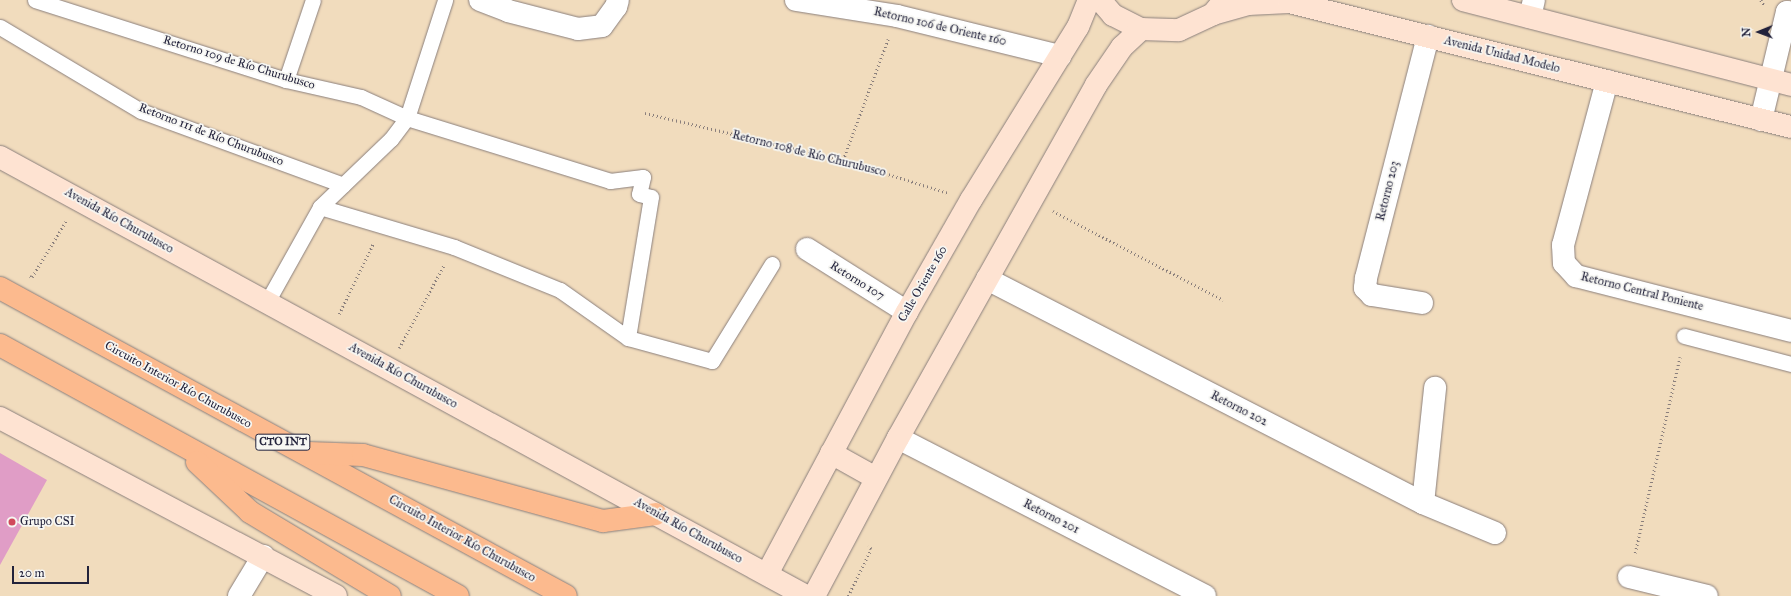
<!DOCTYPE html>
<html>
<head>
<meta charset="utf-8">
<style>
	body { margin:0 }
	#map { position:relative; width:1791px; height:596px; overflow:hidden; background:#f1dcbd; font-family:"IM FELL Great Primer",serif }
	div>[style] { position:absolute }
	.building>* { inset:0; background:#e09dc6 }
	.path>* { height:2.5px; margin-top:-1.25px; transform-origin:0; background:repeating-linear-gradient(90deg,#8a7f7c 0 1px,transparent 0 4px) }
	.roads { filter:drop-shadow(0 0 1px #8a7f7c) drop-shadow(0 0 1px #8a7f7c) }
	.lane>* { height:15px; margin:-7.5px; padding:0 7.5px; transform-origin:7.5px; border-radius:7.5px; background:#fff }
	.street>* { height:22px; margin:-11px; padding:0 11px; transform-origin:11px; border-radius:11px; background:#fff }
	.secondary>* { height:22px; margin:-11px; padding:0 11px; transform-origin:11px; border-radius:11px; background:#fee3d2 }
	.highway>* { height:22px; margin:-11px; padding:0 11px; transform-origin:11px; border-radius:11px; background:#fcba8e }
	.dots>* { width:11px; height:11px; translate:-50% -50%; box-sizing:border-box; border:2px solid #f6f6f2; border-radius:50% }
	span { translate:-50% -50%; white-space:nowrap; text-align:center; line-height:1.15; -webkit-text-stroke:3.5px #f6f6f2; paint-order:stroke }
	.shield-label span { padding:1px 3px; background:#f6f6f2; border:1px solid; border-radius:3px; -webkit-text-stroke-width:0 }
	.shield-label { font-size:11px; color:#22223b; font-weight:700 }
	.street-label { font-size:12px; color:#22223b }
	.poi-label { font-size:12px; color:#22223b }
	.left { translate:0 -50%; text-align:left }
	.north { position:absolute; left:1739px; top:12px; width:40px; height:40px; -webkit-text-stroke:3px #f6f6f2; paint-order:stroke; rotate:269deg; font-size:11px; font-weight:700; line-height:16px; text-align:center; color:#22223b }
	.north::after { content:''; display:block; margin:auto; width:14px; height:18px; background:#22223b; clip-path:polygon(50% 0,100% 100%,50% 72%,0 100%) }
	.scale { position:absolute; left:12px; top:566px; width:77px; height:18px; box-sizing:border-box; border:2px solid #22223b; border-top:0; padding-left:5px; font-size:12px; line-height:14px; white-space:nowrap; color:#22223b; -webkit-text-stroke:3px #f6f6f2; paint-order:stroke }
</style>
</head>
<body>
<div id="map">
	<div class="building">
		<i style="clip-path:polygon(0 453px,47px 480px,0 565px)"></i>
	</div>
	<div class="path">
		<i style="left:1761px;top:0;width:6px;rotate:59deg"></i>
		<i style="left:645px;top:113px;width:204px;rotate:13.4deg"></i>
		<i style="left:843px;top:160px;width:110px;rotate:17.4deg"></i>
		<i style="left:843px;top:160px;width:129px;rotate:-69.6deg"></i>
		<i style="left:1053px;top:211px;width:192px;rotate:27.6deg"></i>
		<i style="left:30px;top:276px;width:2px;rotate:27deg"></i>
		<i style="left:32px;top:277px;width:66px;rotate:-58.7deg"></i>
		<i style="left:339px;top:314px;width:78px;rotate:-64.1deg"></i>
		<i style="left:399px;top:348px;width:94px;rotate:-61.5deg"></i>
		<i style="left:1635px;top:553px;width:201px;rotate:-77.1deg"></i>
		<i style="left:848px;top:596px;width:52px;rotate:-63.9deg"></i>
		<i style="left:871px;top:549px;width:4px;rotate:-135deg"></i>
	</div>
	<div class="roads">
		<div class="lane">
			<i style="left:35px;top:0;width:263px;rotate:17.7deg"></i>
			<i style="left:286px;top:80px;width:77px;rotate:12.8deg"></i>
			<i style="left:361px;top:97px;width:51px;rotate:24.5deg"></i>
			<i style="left:407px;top:118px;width:213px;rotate:17.2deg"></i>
			<i style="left:610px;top:181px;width:33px;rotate:-7deg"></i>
			<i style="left:643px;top:177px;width:17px;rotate:103deg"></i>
			<i style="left:639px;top:194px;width:12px;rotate:14deg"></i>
			<i style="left:651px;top:197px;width:143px;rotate:99.3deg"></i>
			<i style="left:0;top:27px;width:164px;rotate:30.8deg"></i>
			<i style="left:141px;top:111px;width:215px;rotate:20.1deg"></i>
			<i style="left:286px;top:80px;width:84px;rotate:-71.4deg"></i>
			<i style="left:320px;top:207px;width:140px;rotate:16.6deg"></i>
			<i style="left:454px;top:247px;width:114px;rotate:22.1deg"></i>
			<i style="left:560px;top:290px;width:83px;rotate:35.2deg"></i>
			<i style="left:628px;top:338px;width:87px;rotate:15.3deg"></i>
			<i style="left:712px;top:361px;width:114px;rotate:-58.3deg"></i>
			<i style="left:267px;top:302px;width:109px;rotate:-60.8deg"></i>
			<i style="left:320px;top:207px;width:98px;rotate:-43.8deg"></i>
			<i style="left:391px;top:139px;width:26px;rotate:-53deg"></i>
			<i style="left:407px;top:118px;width:124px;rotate:-72.1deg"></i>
			<i style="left:1684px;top:336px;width:111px;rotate:14.7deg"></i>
		</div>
		<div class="street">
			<i style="left:480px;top:0;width:30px;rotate:21deg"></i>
			<i style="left:508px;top:11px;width:72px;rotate:14.4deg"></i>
			<i style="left:578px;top:29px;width:24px;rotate:-7deg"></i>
			<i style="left:602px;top:26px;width:24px;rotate:-54deg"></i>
			<i style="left:616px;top:7px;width:7px;rotate:-74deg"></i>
			<i style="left:796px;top:0;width:102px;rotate:9deg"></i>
			<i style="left:897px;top:16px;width:168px;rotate:13.8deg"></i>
			<i style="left:1530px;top:17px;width:17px;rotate:-77deg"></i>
			<i style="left:1607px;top:81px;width:170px;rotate:105deg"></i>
			<i style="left:1563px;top:245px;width:18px;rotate:87deg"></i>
			<i style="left:1564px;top:263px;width:18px;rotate:47deg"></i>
			<i style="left:1576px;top:276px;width:222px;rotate:14.3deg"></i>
			<i style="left:1761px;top:120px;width:111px;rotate:-76.5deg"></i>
			<i style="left:1787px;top:12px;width:4px;rotate:14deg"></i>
			<i style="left:807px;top:249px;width:118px;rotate:32.2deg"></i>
			<i style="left:987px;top:279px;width:490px;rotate:27.2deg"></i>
			<i style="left:1423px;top:503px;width:78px;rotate:22.6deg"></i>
			<i style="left:1422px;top:303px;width:51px;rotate:-170.9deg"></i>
			<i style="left:1372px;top:295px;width:10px;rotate:-135deg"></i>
			<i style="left:1365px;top:288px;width:10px;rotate:-84deg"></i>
			<i style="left:1366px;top:278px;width:250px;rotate:-75.6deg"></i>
			<i style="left:898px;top:438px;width:345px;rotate:27.2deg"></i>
			<i style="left:1423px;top:503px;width:116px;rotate:-84deg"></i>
			<i style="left:1629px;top:577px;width:80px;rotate:13.7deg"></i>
			<i style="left:239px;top:596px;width:47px;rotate:-59deg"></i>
		</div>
		<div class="secondary">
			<i style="left:1100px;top:0;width:20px;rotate:49deg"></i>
			<i style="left:1113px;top:15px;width:31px;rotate:27deg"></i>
			<i style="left:1141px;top:29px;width:38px;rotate:2deg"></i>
			<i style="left:1179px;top:30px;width:38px;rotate:-25deg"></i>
			<i style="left:1213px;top:14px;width:14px;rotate:-51deg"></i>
			<i style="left:1463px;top:0;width:339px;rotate:14.5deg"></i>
			<i style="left:1213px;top:14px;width:36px;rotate:-16deg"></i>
			<i style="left:1248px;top:4px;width:41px;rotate:-2.8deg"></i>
			<i style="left:1289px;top:2px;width:517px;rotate:13.98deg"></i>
			<i style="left:0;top:157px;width:918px;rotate:28.58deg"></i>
			<i style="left:0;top:418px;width:380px;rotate:27.9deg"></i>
			<i style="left:831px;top:453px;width:51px;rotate:29.1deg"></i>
			<i style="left:767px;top:574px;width:297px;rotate:-61.9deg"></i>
			<i style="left:907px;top:312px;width:129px;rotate:-60.3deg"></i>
			<i style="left:971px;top:200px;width:203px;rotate:-58.3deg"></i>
			<i style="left:1078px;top:27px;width:29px;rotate:-68deg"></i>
			<i style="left:814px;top:596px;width:179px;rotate:-62deg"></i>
			<i style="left:898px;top:438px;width:405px;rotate:-60.7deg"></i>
			<i style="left:1096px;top:85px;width:46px;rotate:-55.6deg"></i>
			<i style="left:1122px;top:47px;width:26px;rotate:-43deg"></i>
		</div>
		<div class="highway">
			<i style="left:0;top:288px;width:644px;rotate:28.55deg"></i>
			<i style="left:0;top:345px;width:522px;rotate:28.72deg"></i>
			<i style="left:308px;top:453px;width:55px;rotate:2.1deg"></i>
			<i style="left:363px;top:455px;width:249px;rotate:15.4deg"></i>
			<i style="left:603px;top:521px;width:53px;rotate:-7.5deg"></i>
			<i style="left:197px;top:462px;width:73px;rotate:43.3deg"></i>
			<i style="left:250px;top:512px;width:163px;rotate:31deg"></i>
		</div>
	</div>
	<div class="dots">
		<i style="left:12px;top:522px;background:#d1495b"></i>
	</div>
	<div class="shield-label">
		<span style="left:283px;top:442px">CTO INT</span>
	</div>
	<div class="street-label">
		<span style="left:940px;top:27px;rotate:13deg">Retorno 106 de Oriente 160</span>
		<span style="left:1502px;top:55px;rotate:14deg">Avenida Unidad Modelo</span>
		<span style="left:239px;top:63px;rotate:17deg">Retorno 109 de Río Churubusco</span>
		<span style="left:211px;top:135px;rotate:21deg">Retorno 111 de Río Churubusco</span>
		<span style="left:809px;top:154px;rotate:14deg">Retorno 108 de Río Churubusco</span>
		<span style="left:1388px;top:191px;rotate:-76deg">Retorno 203</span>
		<span style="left:119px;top:221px;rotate:29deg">Avenida Río Churubusco</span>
		<span style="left:857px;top:281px;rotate:32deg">Retorno 107</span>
		<span style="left:923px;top:284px;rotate:-60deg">Calle Oriente 160</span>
		<span style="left:1642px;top:292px;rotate:14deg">Retorno Central Poniente</span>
		<span style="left:403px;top:376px;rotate:29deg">Avenida Río Churubusco</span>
		<span style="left:178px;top:385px;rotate:29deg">Circuito Interior Río Churubusco</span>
		<span style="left:1239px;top:409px;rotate:27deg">Retorno 202</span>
		<span style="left:1051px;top:517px;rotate:27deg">Retorno 201</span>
		<span style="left:688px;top:531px;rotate:29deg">Avenida Río Churubusco</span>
		<span style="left:462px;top:539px;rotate:29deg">Circuito Interior Río Churubusco</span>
	</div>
	<div class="poi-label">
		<span class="left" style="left:20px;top:522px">Grupo CSI</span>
	</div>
	<div class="north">N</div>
	<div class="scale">20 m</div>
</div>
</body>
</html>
